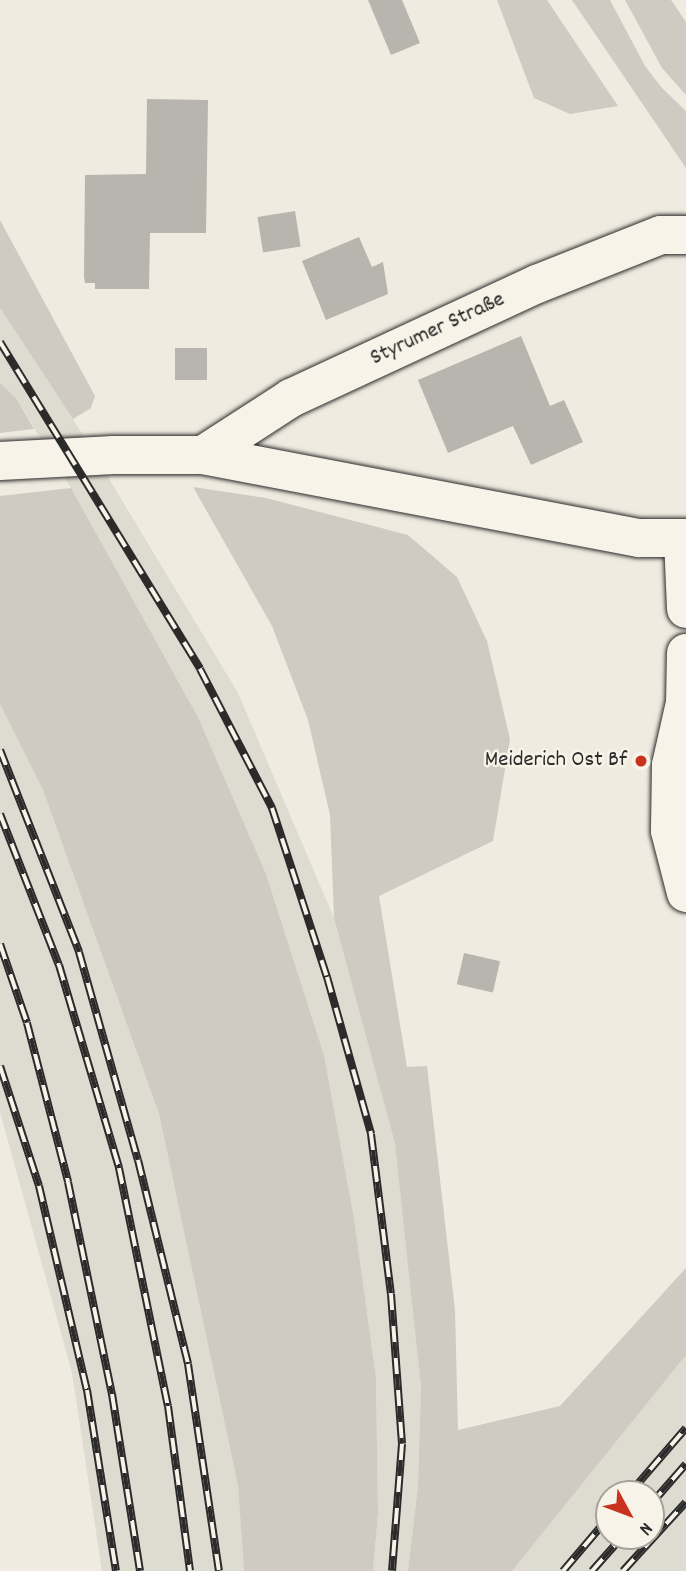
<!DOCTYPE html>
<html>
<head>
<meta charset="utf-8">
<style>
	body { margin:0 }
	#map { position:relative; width:686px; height:1571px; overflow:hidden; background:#efebe0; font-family:Dekko,sans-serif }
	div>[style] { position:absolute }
	.built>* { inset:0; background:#dedbd1 }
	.green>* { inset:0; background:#cfcbc2 }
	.building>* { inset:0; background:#b8b5ae; transform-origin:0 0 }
	.roads { filter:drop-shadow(0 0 2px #2b2b2b) drop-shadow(0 0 2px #2b2b2b) }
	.minor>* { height:38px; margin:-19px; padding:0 19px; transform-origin:19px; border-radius:19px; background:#f7f3e8 }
	.rail>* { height:8px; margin-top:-4px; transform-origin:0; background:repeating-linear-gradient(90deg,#f7f3e8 0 16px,#2b2b2b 0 32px); box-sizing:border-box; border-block:2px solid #2b2b2b }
	.dots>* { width:19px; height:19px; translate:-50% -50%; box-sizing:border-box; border:4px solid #f7f3e8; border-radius:50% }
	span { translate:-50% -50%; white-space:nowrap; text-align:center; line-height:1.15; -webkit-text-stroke:5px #f7f3e8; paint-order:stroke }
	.street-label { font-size:23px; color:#2b2b2b }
	.poi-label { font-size:23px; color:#2b2b2b }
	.right { translate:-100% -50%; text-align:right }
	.north { position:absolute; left:595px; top:1480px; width:70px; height:70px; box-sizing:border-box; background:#f7f3e8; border:2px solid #a5a39c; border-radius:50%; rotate:131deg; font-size:19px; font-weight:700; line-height:28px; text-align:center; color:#2b2b2b }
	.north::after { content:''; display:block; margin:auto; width:24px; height:32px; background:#c8321e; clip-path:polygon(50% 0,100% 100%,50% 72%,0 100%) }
</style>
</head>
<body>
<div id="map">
	<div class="built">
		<i style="clip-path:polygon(0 308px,73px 419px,238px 693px,334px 918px,395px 1144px,410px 1265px,421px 1386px,418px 1485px,408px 1571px,373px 1571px,378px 1514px,376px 1377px,354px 1218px,324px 1055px,266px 874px,198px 717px,71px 488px,16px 398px,0 383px)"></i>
		<i style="clip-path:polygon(0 704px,43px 790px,159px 1114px,238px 1486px,244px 1571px,102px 1571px,72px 1373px,0 1112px)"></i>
		<i style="clip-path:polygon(evenodd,686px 1355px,686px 1571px,512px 1571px,686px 1355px,609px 1494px,651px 1494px,651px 1536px,609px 1536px,609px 1494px)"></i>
	</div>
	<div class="green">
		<i style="clip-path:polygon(497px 0,547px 0,618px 106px,570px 114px,534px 98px)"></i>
		<i style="clip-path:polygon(572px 0,610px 0,645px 66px,662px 88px,686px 111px,686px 168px)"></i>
		<i style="clip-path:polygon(625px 0,671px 0,686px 22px,686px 95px,662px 68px)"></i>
		<i style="clip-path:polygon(0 220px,95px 396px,91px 408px,73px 419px,0 308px)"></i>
		<i style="clip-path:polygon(0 383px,16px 398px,34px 429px,0 433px)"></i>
		<i style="clip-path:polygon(193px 487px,266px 498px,408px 535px,457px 577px,487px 641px,510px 739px,493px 841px,379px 896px,407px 1067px,427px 1066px,455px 1310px,458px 1430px,560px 1406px,686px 1268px,686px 1355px,512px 1571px,408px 1571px,418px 1485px,421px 1386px,395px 1144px,334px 918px,330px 815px,308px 720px,272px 626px)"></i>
		<i style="clip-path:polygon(71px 488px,198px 717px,266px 874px,324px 1055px,354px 1218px,376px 1377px,378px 1514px,373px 1571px,244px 1571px,238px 1486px,159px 1114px,43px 790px,0 704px,0 496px)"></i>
	</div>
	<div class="building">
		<i style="clip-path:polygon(368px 0,402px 0,420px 43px,391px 55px)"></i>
		<i style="clip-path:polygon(147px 99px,208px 100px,206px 233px,150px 233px,149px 289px,95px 289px,95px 283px,85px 283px,84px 277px,85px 175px,146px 174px)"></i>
		<i style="left:295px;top:211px;width:36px;height:38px;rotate:81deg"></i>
		<i style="clip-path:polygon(359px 237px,372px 267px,383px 262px,388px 294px,326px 320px,302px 261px)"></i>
		<i style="clip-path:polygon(521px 336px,550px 406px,564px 400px,583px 442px,531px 465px,513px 426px,448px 453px,418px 380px)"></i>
		<i style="left:175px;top:348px;width:32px;height:32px"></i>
		<i style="left:464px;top:953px;width:37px;height:32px;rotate:13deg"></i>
	</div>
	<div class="roads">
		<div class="minor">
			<i style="left:203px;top:455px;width:105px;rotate:-32.9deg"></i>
			<i style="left:291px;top:398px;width:271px;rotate:-24.9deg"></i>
			<i style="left:537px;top:284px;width:133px;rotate:-21.6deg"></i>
			<i style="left:661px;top:235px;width:25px"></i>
			<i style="left:0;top:461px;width:114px;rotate:-3deg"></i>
			<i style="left:114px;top:455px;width:89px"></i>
			<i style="left:203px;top:455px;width:444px;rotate:10.8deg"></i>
			<i style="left:639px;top:538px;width:47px"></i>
			<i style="left:683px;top:539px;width:70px;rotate:87.5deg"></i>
			<i style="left:686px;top:653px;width:50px;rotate:91.1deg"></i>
			<i style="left:685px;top:703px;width:64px;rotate:102.7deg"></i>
			<i style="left:671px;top:765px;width:66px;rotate:90.9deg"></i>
			<i style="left:670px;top:831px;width:64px;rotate:75.5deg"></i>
		</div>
	</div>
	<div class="rail">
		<i style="left:0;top:342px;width:383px;rotate:58.5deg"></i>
		<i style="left:200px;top:669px;width:157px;rotate:62.6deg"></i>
		<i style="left:272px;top:808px;width:178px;rotate:72deg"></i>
		<i style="left:327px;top:977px;width:163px;rotate:74.3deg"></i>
		<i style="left:371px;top:1134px;width:161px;rotate:82.9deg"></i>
		<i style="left:391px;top:1294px;width:150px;rotate:85.8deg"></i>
		<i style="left:402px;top:1444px;width:127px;rotate:94.5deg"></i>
		<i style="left:0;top:750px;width:217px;rotate:68.6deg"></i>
		<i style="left:79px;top:952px;width:216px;rotate:74.2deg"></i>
		<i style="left:138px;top:1160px;width:210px;rotate:76.2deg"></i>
		<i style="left:188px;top:1364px;width:209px;rotate:81.5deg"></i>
		<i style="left:0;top:814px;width:162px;rotate:68.7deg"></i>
		<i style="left:59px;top:965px;width:212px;rotate:73.5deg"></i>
		<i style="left:119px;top:1168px;width:243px;rotate:78.4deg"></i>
		<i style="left:168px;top:1406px;width:166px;rotate:82.4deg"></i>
		<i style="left:0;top:944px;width:83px;rotate:71.1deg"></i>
		<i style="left:27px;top:1023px;width:164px;rotate:75.5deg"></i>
		<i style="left:68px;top:1182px;width:217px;rotate:78.3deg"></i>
		<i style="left:112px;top:1394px;width:179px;rotate:81deg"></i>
		<i style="left:0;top:1066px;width:126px;rotate:72deg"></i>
		<i style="left:39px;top:1186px;width:210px;rotate:76.8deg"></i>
		<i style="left:87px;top:1390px;width:183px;rotate:80.9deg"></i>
		<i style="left:629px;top:1494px;width:87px;rotate:-49.2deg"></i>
		<i style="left:651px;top:1504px;width:53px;rotate:-48.8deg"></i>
		<i style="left:563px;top:1571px;width:71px;rotate:-49.6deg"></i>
		<i style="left:592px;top:1571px;width:47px;rotate:-48.5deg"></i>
		<i style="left:623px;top:1571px;width:93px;rotate:-47.6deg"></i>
	</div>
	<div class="dots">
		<i style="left:641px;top:761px;background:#c8321e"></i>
	</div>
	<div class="street-label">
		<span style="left:438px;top:330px;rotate:-25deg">Styrumer Straße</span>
	</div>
	<div class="poi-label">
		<span class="right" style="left:627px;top:761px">Meiderich Ost Bf</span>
	</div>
	<div class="north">N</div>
</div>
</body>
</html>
